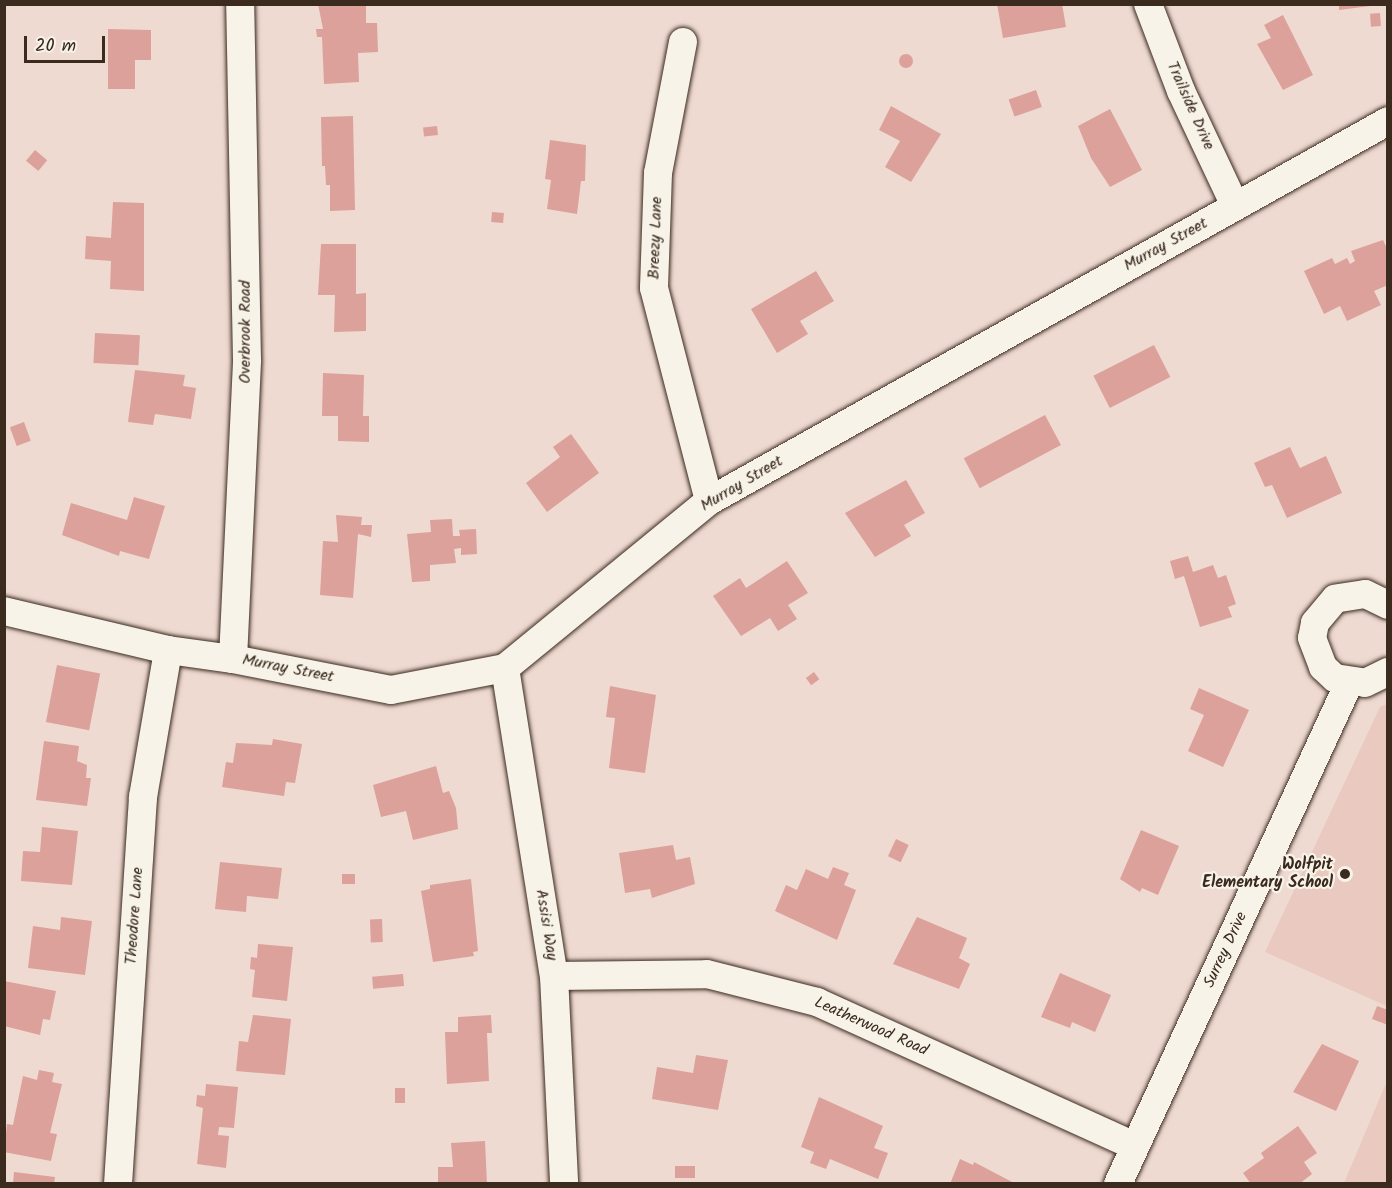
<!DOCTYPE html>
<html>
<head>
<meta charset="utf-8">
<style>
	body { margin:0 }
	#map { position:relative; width:1392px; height:1188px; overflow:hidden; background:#efdad1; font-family:Kalam,sans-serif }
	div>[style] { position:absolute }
	.built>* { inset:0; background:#e9c9c0 }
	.building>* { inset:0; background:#dba19a; transform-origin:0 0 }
	.round { border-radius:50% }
	.roads { filter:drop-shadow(0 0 2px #3b2a1e) drop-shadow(0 0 2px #3b2a1e) }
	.minor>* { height:28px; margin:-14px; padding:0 14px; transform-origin:14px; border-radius:14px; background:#f7f3e8 }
	.dots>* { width:16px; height:16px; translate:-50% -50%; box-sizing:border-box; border:3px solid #f7f3e8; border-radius:50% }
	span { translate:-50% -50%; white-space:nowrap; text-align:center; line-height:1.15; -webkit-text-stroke:4.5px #f7f3e8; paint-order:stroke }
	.street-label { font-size:16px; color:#3b2a1e }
	.poi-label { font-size:16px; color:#3b2a1e; font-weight:700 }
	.right { translate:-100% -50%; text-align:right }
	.frame { position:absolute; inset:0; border:6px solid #3b2a1e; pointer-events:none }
	.scale { position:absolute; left:24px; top:36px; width:81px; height:27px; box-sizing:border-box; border:3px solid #3b2a1e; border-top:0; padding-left:8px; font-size:18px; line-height:21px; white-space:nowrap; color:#3b2a1e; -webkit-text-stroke:4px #f7f3e8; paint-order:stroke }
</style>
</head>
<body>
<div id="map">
	<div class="built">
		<i style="clip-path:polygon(1387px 704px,1387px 1006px,1265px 952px,1380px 707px)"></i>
		<i style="clip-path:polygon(1387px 1081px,1387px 1183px,1344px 1183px)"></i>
	</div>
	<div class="building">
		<i style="clip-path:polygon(318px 4px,366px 4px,366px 23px,377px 23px,378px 52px,358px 53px,359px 82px,324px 84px,322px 37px,317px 37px,316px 29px,323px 29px)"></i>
		<i style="clip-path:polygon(997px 4px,1062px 4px,1066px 27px,1003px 38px)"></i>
		<i style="clip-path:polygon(1339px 4px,1370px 4px,1370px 6px,1339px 10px)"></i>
		<i style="left:1380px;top:13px;width:13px;height:10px;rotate:86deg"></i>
		<i style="clip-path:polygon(1283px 15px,1313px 75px,1283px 90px,1257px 44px,1271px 38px,1264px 25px)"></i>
		<i style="clip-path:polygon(108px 29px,151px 30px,151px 60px,135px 60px,135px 89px,108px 89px)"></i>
		<i class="round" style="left:899px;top:54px;width:14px;height:14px"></i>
		<i style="left:1036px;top:90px;width:18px;height:29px;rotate:71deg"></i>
		<i style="clip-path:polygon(891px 106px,941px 134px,911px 182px,885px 167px,900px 141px,879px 130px)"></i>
		<i style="clip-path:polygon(1110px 109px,1142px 170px,1110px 187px,1091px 158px,1078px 126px)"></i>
		<i style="clip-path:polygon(353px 116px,355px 210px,330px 211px,330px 185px,326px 185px,325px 166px,322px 166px,321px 117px)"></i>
		<i style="left:437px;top:126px;width:9px;height:14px;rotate:84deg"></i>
		<i style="clip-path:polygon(550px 140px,586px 145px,585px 181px,581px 181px,577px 214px,547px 209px,551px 180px,545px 179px)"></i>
		<i style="left:35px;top:150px;width:16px;height:14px;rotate:40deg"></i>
		<i style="clip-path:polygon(113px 202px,144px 203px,144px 291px,110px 289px,111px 261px,85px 259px,86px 236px,111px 238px)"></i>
		<i style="left:492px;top:212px;width:12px;height:10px;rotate:5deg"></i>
		<i style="clip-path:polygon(1383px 240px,1388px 251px,1388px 285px,1374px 291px,1381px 305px,1347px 321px,1340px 306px,1324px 314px,1304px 271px,1332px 258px,1335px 264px,1347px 258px,1350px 264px,1355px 261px,1351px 251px)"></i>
		<i style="clip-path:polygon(321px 244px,356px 244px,356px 294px,366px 293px,366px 331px,334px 332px,335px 295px,318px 295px)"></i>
		<i style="clip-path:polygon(816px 271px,834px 301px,800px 321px,808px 334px,777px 353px,751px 309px)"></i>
		<i style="left:95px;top:333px;width:45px;height:30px;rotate:3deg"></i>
		<i style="left:1154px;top:345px;width:36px;height:68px;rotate:63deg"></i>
		<i style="clip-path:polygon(135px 370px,185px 375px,183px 386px,196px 388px,191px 419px,155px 414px,153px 425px,128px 422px)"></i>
		<i style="clip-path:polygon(323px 373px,364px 375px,363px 416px,369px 416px,369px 442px,338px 441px,338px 416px,322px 416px)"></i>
		<i style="left:1045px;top:415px;width:34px;height:92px;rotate:62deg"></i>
		<i style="left:24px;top:422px;width:20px;height:15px;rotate:70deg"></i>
		<i style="clip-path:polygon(571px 434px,599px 473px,547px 512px,526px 483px,560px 457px,553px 447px)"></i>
		<i style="clip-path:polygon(1290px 447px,1300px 468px,1326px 456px,1342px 493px,1287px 518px,1272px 485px,1265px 487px,1254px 463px)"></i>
		<i style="clip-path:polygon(906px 480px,925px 513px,904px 525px,911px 536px,875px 557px,845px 513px)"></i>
		<i style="clip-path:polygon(134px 497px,165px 506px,149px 559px,120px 551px,119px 556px,62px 535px,71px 503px,127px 520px)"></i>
		<i style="clip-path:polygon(336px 515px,362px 517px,361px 525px,372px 525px,371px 537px,358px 534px,353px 598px,320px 595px,323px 541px,338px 542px)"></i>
		<i style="clip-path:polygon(452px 519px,453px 536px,460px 536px,459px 530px,476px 529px,477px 554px,461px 555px,461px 548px,454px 549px,456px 563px,430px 565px,430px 581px,412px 582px,407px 534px,431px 532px,430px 520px)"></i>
		<i style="clip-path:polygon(1188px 556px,1193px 572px,1213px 565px,1218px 578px,1226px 575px,1236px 604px,1228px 607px,1232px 617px,1200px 627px,1184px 576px,1175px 579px,1170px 561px)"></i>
		<i style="clip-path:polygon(787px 561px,808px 593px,788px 605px,797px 619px,778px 631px,770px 618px,741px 636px,713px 596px,740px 578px,746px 588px)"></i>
		<i style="left:57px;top:665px;width:44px;height:58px;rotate:11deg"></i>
		<i style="left:814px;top:672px;width:9px;height:10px;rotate:54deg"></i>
		<i style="clip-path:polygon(610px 686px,656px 695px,645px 773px,609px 768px,615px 718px,606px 717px)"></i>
		<i style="clip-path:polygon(1199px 688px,1249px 710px,1223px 767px,1188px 751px,1204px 715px,1190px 709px)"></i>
		<i style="clip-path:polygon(273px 739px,302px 744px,295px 783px,286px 782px,284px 796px,222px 787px,226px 762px,233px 763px,236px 743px,272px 745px)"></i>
		<i style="clip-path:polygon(44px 741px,79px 746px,77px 761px,87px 765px,86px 778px,91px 778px,87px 806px,36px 800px)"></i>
		<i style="clip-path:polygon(436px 766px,443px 793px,449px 791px,456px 808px,458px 829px,413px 840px,406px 811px,381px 817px,373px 785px)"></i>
		<i style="clip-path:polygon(42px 827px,78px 831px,72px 885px,21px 881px,23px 851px,40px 852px)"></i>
		<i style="clip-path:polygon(1141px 830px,1179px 846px,1158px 895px,1142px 888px,1140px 892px,1120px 879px)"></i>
		<i style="left:896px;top:839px;width:14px;height:19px;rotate:25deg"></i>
		<i style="clip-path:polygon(673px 845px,676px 860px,690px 857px,695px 884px,652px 898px,650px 889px,625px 893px,619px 853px)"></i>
		<i style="clip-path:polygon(220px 862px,282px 868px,278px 899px,247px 896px,246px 912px,215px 909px)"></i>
		<i style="clip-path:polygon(833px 867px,849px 873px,844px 885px,856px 890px,837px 940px,775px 911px,786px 885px,797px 890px,806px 869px,828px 879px)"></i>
		<i style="left:342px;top:874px;width:13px;height:10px"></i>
		<i style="clip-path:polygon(471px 879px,478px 951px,473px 952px,474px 956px,433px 962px,421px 891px,430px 889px,430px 885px)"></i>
		<i style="clip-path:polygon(61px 917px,92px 921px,85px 975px,28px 968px,33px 926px,60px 930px)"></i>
		<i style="clip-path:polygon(917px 917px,967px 938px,959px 958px,970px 964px,959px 989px,893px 964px)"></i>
		<i style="left:382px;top:919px;width:23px;height:12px;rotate:88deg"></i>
		<i style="clip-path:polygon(258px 944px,293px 947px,287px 1001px,252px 997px,255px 970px,250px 969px,251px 957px,257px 958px)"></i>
		<i style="clip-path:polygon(1060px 973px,1111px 995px,1095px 1032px,1072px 1022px,1070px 1028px,1041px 1017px)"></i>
		<i style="left:403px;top:974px;width:12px;height:31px;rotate:85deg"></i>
		<i style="clip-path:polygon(4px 981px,56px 991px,50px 1020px,43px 1019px,40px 1035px,4px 1026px)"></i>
		<i style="clip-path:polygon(1377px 1006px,1388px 1010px,1388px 1025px,1372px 1019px)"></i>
		<i style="clip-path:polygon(253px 1015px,291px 1019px,285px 1075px,236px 1071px,239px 1041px,248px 1042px)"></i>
		<i style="clip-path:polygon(491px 1015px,492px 1033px,487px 1033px,489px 1081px,447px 1084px,445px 1032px,458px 1032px,458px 1017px)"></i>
		<i style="clip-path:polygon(1322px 1044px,1359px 1061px,1336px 1111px,1293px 1092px)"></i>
		<i style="clip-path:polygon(696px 1055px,728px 1060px,718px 1110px,652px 1099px,657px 1067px,693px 1073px)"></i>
		<i style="clip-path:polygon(39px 1070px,54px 1073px,52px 1082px,62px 1084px,50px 1133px,57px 1134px,51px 1161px,4px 1152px,7px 1124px,13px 1125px,23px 1076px,37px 1080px)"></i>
		<i style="clip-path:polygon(206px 1084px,238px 1087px,234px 1128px,219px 1127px,218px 1135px,229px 1136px,226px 1168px,197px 1164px,203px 1108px,196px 1106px,197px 1095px,205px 1096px)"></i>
		<i style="left:395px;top:1088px;width:10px;height:15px"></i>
		<i style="clip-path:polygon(819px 1097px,883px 1126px,874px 1148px,888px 1153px,878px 1179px,830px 1159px,826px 1169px,810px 1163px,814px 1152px,801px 1147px)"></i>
		<i style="clip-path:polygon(1298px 1126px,1317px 1153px,1304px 1162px,1312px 1174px,1299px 1184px,1251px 1184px,1243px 1173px,1264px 1158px,1261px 1153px)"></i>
		<i style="clip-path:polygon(485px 1141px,487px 1184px,438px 1184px,438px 1167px,453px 1167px,451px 1143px)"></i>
		<i style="clip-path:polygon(960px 1159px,973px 1165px,974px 1162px,1016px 1184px,950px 1184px)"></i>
		<i style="left:675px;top:1166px;width:20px;height:12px"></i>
		<i style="clip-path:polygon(14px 1172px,55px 1177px,54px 1184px,13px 1184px)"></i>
	</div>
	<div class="roads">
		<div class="minor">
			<i style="left:1148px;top:4px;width:93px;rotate:69.2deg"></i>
			<i style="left:1181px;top:91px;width:127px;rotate:64.8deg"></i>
			<i style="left:683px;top:42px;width:133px;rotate:100.8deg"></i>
			<i style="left:658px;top:173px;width:115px;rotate:92deg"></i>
			<i style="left:654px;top:288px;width:220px;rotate:75.5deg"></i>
			<i style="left:1388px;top:605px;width:25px;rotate:-154deg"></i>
			<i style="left:1365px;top:594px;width:30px;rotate:171deg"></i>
			<i style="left:1335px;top:599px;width:31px;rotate:130deg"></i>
			<i style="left:1315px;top:623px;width:15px;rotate:101deg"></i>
			<i style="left:1312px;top:638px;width:31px;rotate:69deg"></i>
			<i style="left:1323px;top:667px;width:16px;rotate:43deg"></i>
			<i style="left:1335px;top:678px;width:30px;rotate:9deg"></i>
			<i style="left:1365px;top:683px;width:25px;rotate:-26deg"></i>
			<i style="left:4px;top:611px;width:169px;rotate:13.4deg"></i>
			<i style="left:168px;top:650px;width:66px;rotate:7.9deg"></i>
			<i style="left:233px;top:659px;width:161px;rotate:11.1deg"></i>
			<i style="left:391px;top:690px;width:116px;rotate:-10.9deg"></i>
			<i style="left:505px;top:668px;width:264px;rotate:-39.3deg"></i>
			<i style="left:709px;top:501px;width:778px;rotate:-29.23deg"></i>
			<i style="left:233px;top:659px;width:299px;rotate:-87.3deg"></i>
			<i style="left:247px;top:360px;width:356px;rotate:-91.1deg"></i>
			<i style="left:505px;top:668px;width:312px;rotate:81deg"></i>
			<i style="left:554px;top:976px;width:208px;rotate:87.2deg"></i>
			<i style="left:554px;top:976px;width:153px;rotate:-0.7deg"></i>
			<i style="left:707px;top:974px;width:114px;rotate:14.3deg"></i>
			<i style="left:817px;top:1002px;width:348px;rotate:24.4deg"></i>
			<i style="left:118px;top:1184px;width:388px;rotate:-86.3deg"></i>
			<i style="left:143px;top:797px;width:149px;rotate:-80.3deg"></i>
			<i style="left:1118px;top:1184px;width:552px;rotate:-65.25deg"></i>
		</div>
	</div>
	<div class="dots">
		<i style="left:1345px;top:874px;background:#3b2a1e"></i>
	</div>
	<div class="street-label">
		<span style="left:1190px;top:106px;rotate:66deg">Trailside Drive</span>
		<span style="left:656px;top:238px;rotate:-88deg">Breezy Lane</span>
		<span style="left:1166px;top:245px;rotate:-29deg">Murray Street</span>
		<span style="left:246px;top:332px;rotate:-90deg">Overbrook Road</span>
		<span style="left:742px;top:484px;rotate:-31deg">Murray Street</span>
		<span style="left:288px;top:669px;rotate:11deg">Murray Street</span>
		<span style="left:135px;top:916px;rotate:-86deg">Theodore Lane</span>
		<span style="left:546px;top:925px;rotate:81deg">Assisi Way</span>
		<span style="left:1226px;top:950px;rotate:-65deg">Surrey Drive</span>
		<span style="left:871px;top:1027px;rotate:24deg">Leatherwood Road</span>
	</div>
	<div class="poi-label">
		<span class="right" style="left:1333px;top:874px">Wolfpit<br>Elementary School</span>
	</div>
	<div class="frame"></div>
	<div class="scale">20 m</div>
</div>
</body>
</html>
